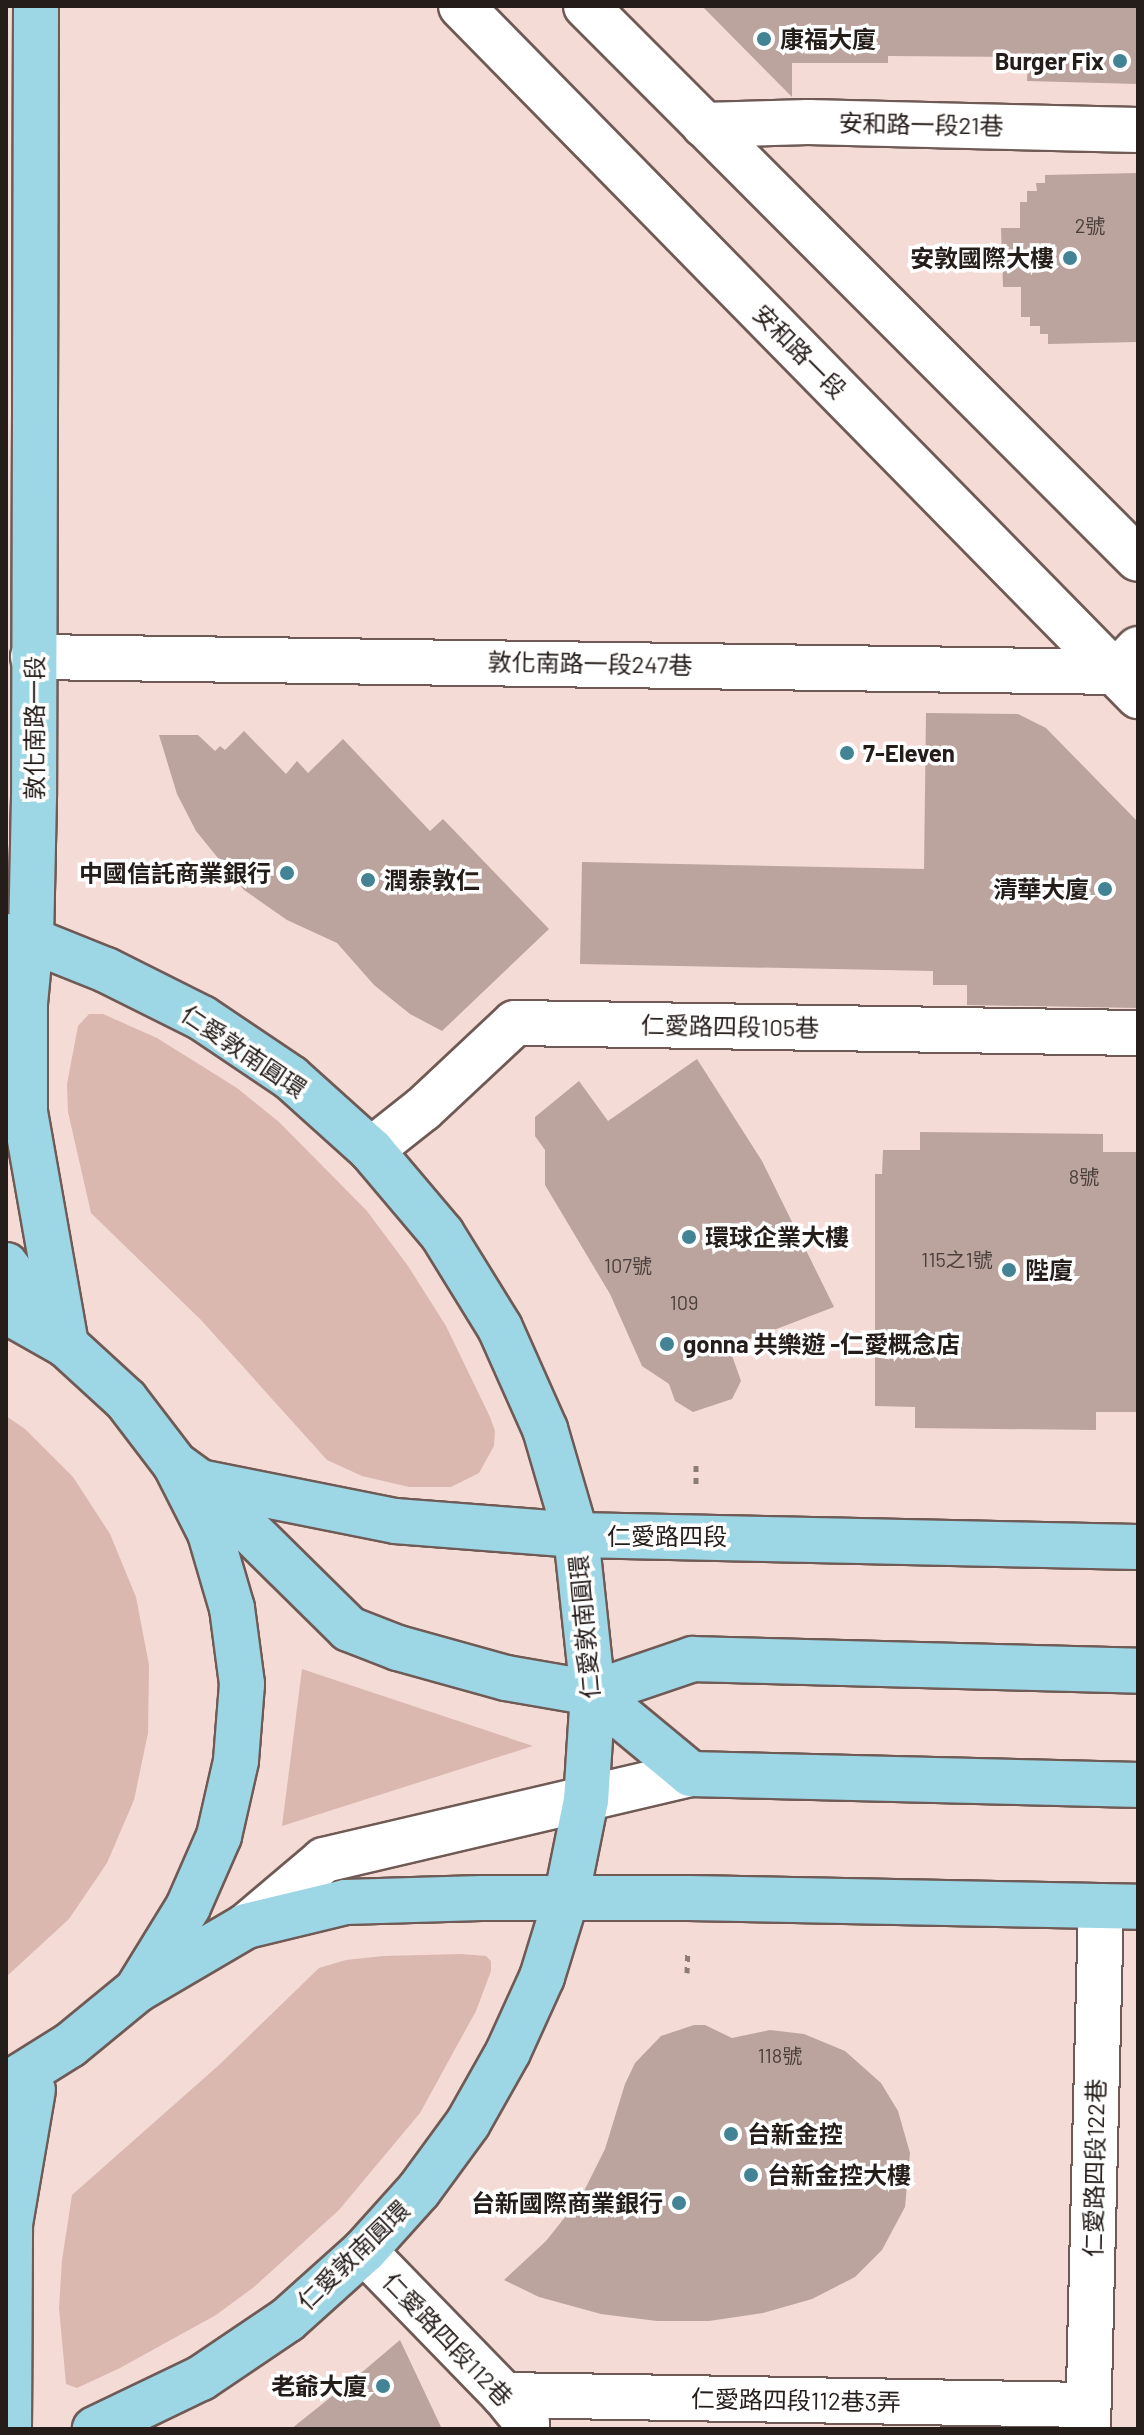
<!DOCTYPE html>
<meta charset="utf-8">
<style>
body{margin:0}
#map{position:relative;width:1144px;height:2435px;overflow:hidden;background:#f4dbd5;font-family:Barlow,"Noto Sans TC",sans-serif}
div>[style]{position:absolute}
.green>*{inset:0;background:#dab8b0}
.building>*{inset:0;background:#bba49e}
.path>*{height:5px;margin-top:-2.5px;transform-origin:0;background:repeating-linear-gradient(90deg,#8c7c77 0 6px,transparent 0 12px)}
.roads{filter:drop-shadow(2px 0 #6f5a55) drop-shadow(-2px 0 #6f5a55) drop-shadow(0 2px #6f5a55) drop-shadow(0 -2px #6f5a55)}
.minor>*{height:44px;margin:-22px;padding:0 22px;transform-origin:22px;border-radius:22px;background:#fff}
.major>*{height:44px;margin:-22px;padding:0 22px;transform-origin:22px;border-radius:22px;background:#9dd7e6}
.dots>*{width:22px;height:22px;translate:-50% -50%;box-sizing:border-box;border:4px solid #fff;border-radius:50%}
span{translate:-50% -50%;white-space:nowrap;text-align:center;line-height:1.15;-webkit-text-stroke:7px #fff;paint-order:stroke}
.number-label{font-size:20px;color:#4a3f3b}
.number-label span{-webkit-text-stroke-width:0}
.poi-label{font-size:24px;color:#251d1a;font-weight:700}
.left{translate:0 -50%;text-align:left}
.right{translate:-100% -50%;text-align:right}
.street-label{font-size:24px;color:#251d1a}
.frame{position:absolute;inset:0;border:8px solid #251d1a;pointer-events:none}
</style>
<div id="map">
<div class="green">
<i style="clip-path:polygon(89px 1014px,103px 1014px,157px 1038px,237px 1088px,279px 1122px,367px 1211px,408px 1266px,446px 1326px,490px 1417px,495px 1431px,494px 1446px,479px 1473px,451px 1487px,409px 1487px,362px 1476px,327px 1460px,201px 1320px,91px 1213px,68px 1112px,67px 1084px,78px 1026px)"></i>
<i style="clip-path:polygon(6px 1416px,25px 1429px,73px 1477px,110px 1534px,136px 1597px,149px 1665px,148px 1733px,134px 1800px,107px 1863px,69px 1919px,6px 1977px)"></i>
<i style="clip-path:polygon(302px 1669px,533px 1746px,282px 1826px)"></i>
<i style="clip-path:polygon(461px 1954px,486px 1956px,491px 1961px,491px 1971px,476px 2011px,420px 2113px,339px 2210px,254px 2287px,216px 2315px,120px 2368px,77px 2388px,66px 2384px,59px 2308px,62px 2260px,72px 2195px,219px 2065px,319px 1968px,346px 1960px,383px 1956px)"></i>
</div>
<div class="building">
<i style="clip-path:polygon(702px 6px,1138px 6px,1138px 84px,1027px 81px,1028px 57px,888px 56px,888px 63px,792px 63px,792px 97px)"></i>
<i style="clip-path:polygon(1138px 173px,1138px 342px,1048px 344px,1048px 334px,1040px 334px,1040px 326px,1030px 326px,1030px 317px,1021px 317px,1021px 287px,1003px 287px,1001px 228px,1020px 228px,1020px 202px,1027px 202px,1027px 191px,1037px 191px,1036px 183px,1045px 183px,1045px 175px)"></i>
<i style="clip-path:polygon(926px 713px,1018px 714px,1046px 728px,1138px 822px,1138px 1008px,967px 1005px,967px 985px,933px 985px,933px 971px,580px 964px,582px 862px,924px 869px)"></i>
<i style="clip-path:polygon(244px 731px,286px 774px,297px 761px,308px 773px,343px 739px,430px 831px,443px 819px,549px 929px,442px 1031px,410px 1014px,374px 985px,337px 943px,287px 920px,244px 890px,196px 831px,177px 794px,159px 735px,198px 735px,215px 751px,220px 746px,225px 750px)"></i>
<i style="clip-path:polygon(697px 1059px,762px 1161px,834px 1307px,729px 1347px,741px 1381px,732px 1399px,693px 1412px,675px 1401px,669px 1384px,642px 1366px,610px 1294px,545px 1185px,545px 1150px,535px 1136px,535px 1117px,579px 1081px,608px 1121px)"></i>
<i style="clip-path:polygon(920px 1132px,1103px 1134px,1103px 1152px,1138px 1152px,1138px 1412px,1096px 1412px,1096px 1430px,915px 1428px,915px 1407px,875px 1406px,875px 1174px,882px 1174px,883px 1150px,920px 1150px)"></i>
<i style="clip-path:polygon(694px 2025px,705px 2025px,732px 2038px,770px 2030px,804px 2034px,845px 2051px,881px 2083px,898px 2111px,910px 2153px,905px 2207px,882px 2250px,855px 2277px,812px 2299px,763px 2313px,709px 2321px,657px 2321px,601px 2314px,539px 2297px,504px 2280px,546px 2241px,581px 2197px,605px 2149px,625px 2084px,635px 2063px,661px 2036px)"></i>
<i style="clip-path:polygon(400px 2340px,442px 2429px,291px 2429px,361px 2373px)"></i>
</div>
<div class="path">
<i style="left:696px;top:1484px;width:19px;rotate:-90deg"></i>
<i style="left:687px;top:1973px;width:23px;rotate:-88deg"></i>
</div>
<div class="roads">
<div class="minor">
<i style="left:461px;top:6px;width:967px;rotate:45.54deg"></i>
<i style="left:586px;top:6px;width:781px;rotate:45.05deg"></i>
<i style="left:704px;top:125px;width:104px;rotate:-1.7deg"></i>
<i style="left:808px;top:122px;width:330px;rotate:1.4deg"></i>
<i style="left:33px;top:657px;width:1083px;rotate:0.79deg"></i>
<i style="left:1116px;top:672px;width:32px;rotate:-46deg"></i>
<i style="left:371px;top:1150px;width:66px;rotate:-38.3deg"></i>
<i style="left:423px;top:1109px;width:126px;rotate:-43.1deg"></i>
<i style="left:515px;top:1023px;width:623px;rotate:0.92deg"></i>
<i style="left:246px;top:1926px;width:102px;rotate:-40.2deg"></i>
<i style="left:324px;top:1860px;width:377px;rotate:-13.2deg"></i>
<i style="left:364px;top:2251px;width:201px;rotate:45.8deg"></i>
<i style="left:504px;top:2395px;width:36px;rotate:51deg"></i>
<i style="left:527px;top:2423px;width:6px;rotate:90deg"></i>
<i style="left:504px;top:2395px;width:584px;rotate:0.98deg"></i>
<i style="left:1088px;top:2429px;width:523px;rotate:-88.58deg"></i>
</div>
<div class="major">
<i style="left:36px;top:6px;width:791px;rotate:90.14deg"></i>
<i style="left:34px;top:797px;width:143px;rotate:91.2deg"></i>
<i style="left:31px;top:940px;width:63px;rotate:95.4deg"></i>
<i style="left:25px;top:1003px;width:109px;rotate:90deg"></i>
<i style="left:25px;top:1112px;width:237px;rotate:80deg"></i>
<i style="left:6px;top:936px;width:25px;rotate:9deg"></i>
<i style="left:31px;top:940px;width:81px;rotate:21.8deg"></i>
<i style="left:106px;top:970px;width:107px;rotate:26.6deg"></i>
<i style="left:202px;top:1018px;width:107px;rotate:34deg"></i>
<i style="left:291px;top:1078px;width:108px;rotate:42deg"></i>
<i style="left:371px;top:1150px;width:110px;rotate:49.8deg"></i>
<i style="left:442px;top:1234px;width:110px;rotate:58.3deg"></i>
<i style="left:500px;top:1328px;width:111px;rotate:66deg"></i>
<i style="left:545px;top:1429px;width:110px;rotate:73.7deg"></i>
<i style="left:576px;top:1535px;width:159px;rotate:83.9deg"></i>
<i style="left:593px;top:1693px;width:107px;rotate:93.7deg"></i>
<i style="left:586px;top:1800px;width:101px;rotate:101.4deg"></i>
<i style="left:566px;top:1899px;width:82px;rotate:107.1deg"></i>
<i style="left:542px;top:1977px;width:82px;rotate:114.4deg"></i>
<i style="left:508px;top:2052px;width:81px;rotate:119.4deg"></i>
<i style="left:468px;top:2123px;width:83px;rotate:126.2deg"></i>
<i style="left:419px;top:2190px;width:82px;rotate:132deg"></i>
<i style="left:364px;top:2251px;width:103px;rotate:138.1deg"></i>
<i style="left:287px;top:2320px;width:104px;rotate:146deg"></i>
<i style="left:201px;top:2378px;width:118px;rotate:154.3deg"></i>
<i style="left:6px;top:1265px;width:82px;rotate:53.4deg"></i>
<i style="left:6px;top:1311px;width:69px;rotate:29.5deg"></i>
<i style="left:66px;top:1345px;width:81px;rotate:42.5deg"></i>
<i style="left:126px;top:1400px;width:81px;rotate:52.6deg"></i>
<i style="left:175px;top:1464px;width:77px;rotate:63.1deg"></i>
<i style="left:210px;top:1533px;width:78px;rotate:73.7deg"></i>
<i style="left:232px;top:1608px;width:77px;rotate:82.5deg"></i>
<i style="left:242px;top:1684px;width:77px;rotate:94.5deg"></i>
<i style="left:236px;top:1761px;width:77px;rotate:102.8deg"></i>
<i style="left:219px;top:1836px;width:77px;rotate:113.6deg"></i>
<i style="left:188px;top:1907px;width:97px;rotate:121.6deg"></i>
<i style="left:137px;top:1990px;width:87px;rotate:140.6deg"></i>
<i style="left:70px;top:2045px;width:75px;rotate:148deg"></i>
<i style="left:175px;top:1464px;width:31px;rotate:36deg"></i>
<i style="left:200px;top:1482px;width:209px;rotate:44.6deg"></i>
<i style="left:349px;top:1629px;width:53px;rotate:21.2deg"></i>
<i style="left:398px;top:1648px;width:112px;rotate:15.5deg"></i>
<i style="left:506px;top:1678px;width:88px;rotate:9.8deg"></i>
<i style="left:593px;top:1693px;width:106px;rotate:-18.8deg"></i>
<i style="left:693px;top:1659px;width:445px;rotate:1.5deg"></i>
<i style="left:200px;top:1482px;width:199px;rotate:11.3deg"></i>
<i style="left:395px;top:1521px;width:182px;rotate:4.4deg"></i>
<i style="left:576px;top:1535px;width:562px;rotate:1.22deg"></i>
<i style="left:593px;top:1693px;width:127px;rotate:39.6deg"></i>
<i style="left:691px;top:1774px;width:447px;rotate:1.4deg"></i>
<i style="left:137px;top:1990px;width:126px;rotate:-30.4deg"></i>
<i style="left:246px;top:1926px;width:102px;rotate:-13.6deg"></i>
<i style="left:345px;top:1902px;width:136px;rotate:-1.7deg"></i>
<i style="left:481px;top:1898px;width:207px"></i>
<i style="left:688px;top:1898px;width:450px;rotate:1.1deg"></i>
<i style="left:9px;top:2429px;width:205px;rotate:-89.7deg"></i>
<i style="left:10px;top:2224px;width:136px;rotate:-80.3deg"></i>
</div>
</div>
<div class="dots">
<i style="left:764px;top:39px;background:#428395"></i>
<i style="left:1120px;top:61px;background:#428395"></i>
<i style="left:1070px;top:258px;background:#428395"></i>
<i style="left:847px;top:753px;background:#428395"></i>
<i style="left:287px;top:873px;background:#428395"></i>
<i style="left:368px;top:880px;background:#428395"></i>
<i style="left:1105px;top:889px;background:#428395"></i>
<i style="left:689px;top:1237px;background:#428395"></i>
<i style="left:1009px;top:1270px;background:#428395"></i>
<i style="left:667px;top:1344px;background:#428395"></i>
<i style="left:731px;top:2134px;background:#428395"></i>
<i style="left:751px;top:2175px;background:#428395"></i>
<i style="left:679px;top:2203px;background:#428395"></i>
<i style="left:383px;top:2386px;background:#428395"></i>
</div>
<div class="number-label">
<span style="left:1090px;top:225px">2號</span>
<span style="left:1084px;top:1176px">8號</span>
<span style="left:957px;top:1259px">115之1號</span>
<span style="left:628px;top:1265px">107號</span>
<span style="left:684px;top:1302px">109</span>
<span style="left:780px;top:2055px">118號</span>
</div>
<div class="poi-label">
<span class="left" style="left:780px;top:39px">康福大廈</span>
<span class="right" style="left:1104px;top:61px">Burger Fix</span>
<span class="right" style="left:1054px;top:258px">安敦國際大樓</span>
<span class="left" style="left:863px;top:753px">7-Eleven</span>
<span class="right" style="left:271px;top:873px">中國信託商業銀行</span>
<span class="left" style="left:384px;top:880px">潤泰敦仁</span>
<span class="right" style="left:1089px;top:889px">清華大廈</span>
<span class="left" style="left:705px;top:1237px">環球企業大樓</span>
<span class="left" style="left:1025px;top:1270px">陛廈</span>
<span class="left" style="left:683px;top:1344px">gonna 共樂遊 -仁愛概念店</span>
<span class="left" style="left:747px;top:2134px">台新金控</span>
<span class="left" style="left:767px;top:2175px">台新金控大樓</span>
<span class="right" style="left:663px;top:2203px">台新國際商業銀行</span>
<span class="right" style="left:367px;top:2386px">老爺大廈</span>
</div>
<div class="street-label">
<span style="left:921px;top:124px;rotate:1deg">安和路一段21巷</span>
<span style="left:800px;top:351px;rotate:45deg">安和路一段</span>
<span style="left:590px;top:663px;rotate:1deg">敦化南路一段247巷</span>
<span style="left:34px;top:728px;rotate:-90deg">敦化南路一段</span>
<span style="left:730px;top:1026px;rotate:1deg">仁愛路四段105巷</span>
<span style="left:244px;top:1051px;rotate:34deg">仁愛敦南圓環</span>
<span style="left:667px;top:1536px">仁愛路四段</span>
<span style="left:584px;top:1627px;rotate:-95deg">仁愛敦南圓環</span>
<span style="left:1094px;top:2168px;rotate:-89deg">仁愛路四段122巷</span>
<span style="left:353px;top:2255px;rotate:-44deg">仁愛敦南圓環</span>
<span style="left:448px;top:2339px;rotate:46deg">仁愛路四段112巷</span>
<span style="left:796px;top:2400px;rotate:1deg">仁愛路四段112巷3弄</span>
</div>
<div class="frame"></div>
</div>
